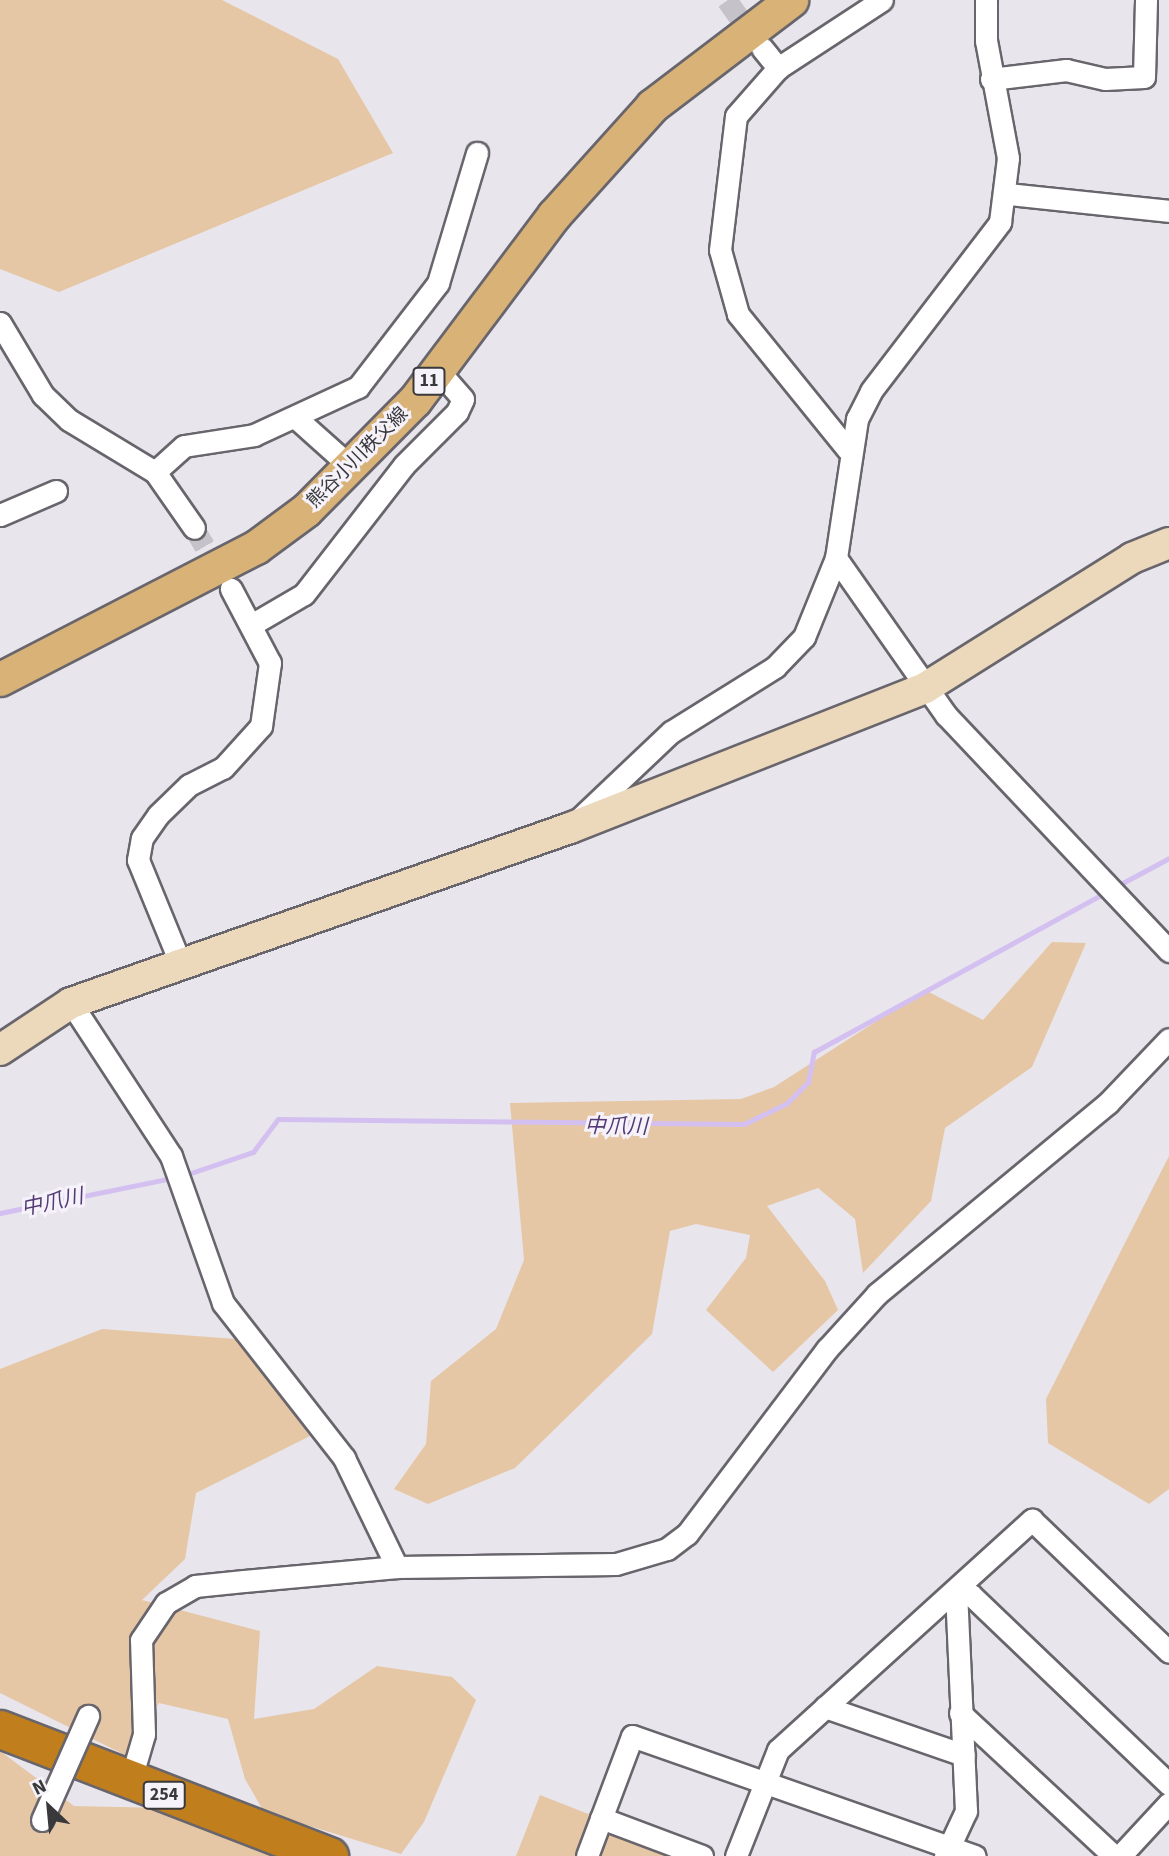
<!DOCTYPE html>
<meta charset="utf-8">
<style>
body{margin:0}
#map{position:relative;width:1169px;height:1856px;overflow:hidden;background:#e8e5ed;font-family:"Source Sans 3","Noto Sans JP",sans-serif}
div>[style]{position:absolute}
.green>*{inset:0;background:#e6c7a5}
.stream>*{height:5px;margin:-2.5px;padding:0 2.5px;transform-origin:2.5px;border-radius:2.5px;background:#d3c0f0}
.street-tunnel>*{height:21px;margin-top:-10.5px;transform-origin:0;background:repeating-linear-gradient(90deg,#c5c2c9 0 21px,transparent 0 31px)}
.roads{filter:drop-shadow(2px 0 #68656c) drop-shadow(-2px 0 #68656c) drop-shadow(0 2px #68656c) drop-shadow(0 -2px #68656c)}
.street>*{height:21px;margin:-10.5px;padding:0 10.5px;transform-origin:10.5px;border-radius:10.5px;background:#fff}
.secondary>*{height:30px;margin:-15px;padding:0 15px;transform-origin:15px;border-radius:15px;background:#ecd8bb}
.primary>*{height:33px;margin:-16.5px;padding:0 16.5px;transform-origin:16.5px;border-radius:16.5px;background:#d9b277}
.highway>*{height:37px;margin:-18.5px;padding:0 18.5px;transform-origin:18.5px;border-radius:18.5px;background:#c07e1c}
.bridges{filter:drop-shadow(2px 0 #68656c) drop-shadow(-2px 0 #68656c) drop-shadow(0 2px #68656c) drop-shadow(0 -2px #68656c)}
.street-bridge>*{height:21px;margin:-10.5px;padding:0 10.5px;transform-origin:10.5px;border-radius:10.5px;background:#fff}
span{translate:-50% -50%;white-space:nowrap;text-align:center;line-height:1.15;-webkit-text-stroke:6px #f5f2fa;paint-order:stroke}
.shield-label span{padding:2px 5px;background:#f5f2fa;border:2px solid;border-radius:5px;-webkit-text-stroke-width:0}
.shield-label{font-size:18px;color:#39383b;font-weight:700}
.street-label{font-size:19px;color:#39383b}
.water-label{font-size:21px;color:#553b76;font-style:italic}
.north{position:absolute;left:14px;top:1772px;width:70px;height:70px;-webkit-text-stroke:5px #f5f2fa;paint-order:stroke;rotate:334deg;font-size:19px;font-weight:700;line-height:28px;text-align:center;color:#39383b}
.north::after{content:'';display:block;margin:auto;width:24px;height:32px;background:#39383b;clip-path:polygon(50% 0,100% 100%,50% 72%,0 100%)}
</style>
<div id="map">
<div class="green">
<i style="clip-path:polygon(0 0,222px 0,338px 59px,393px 153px,59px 292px,0 269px)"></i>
<i style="clip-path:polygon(1052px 942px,1086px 943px,1032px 1067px,945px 1128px,931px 1201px,863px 1273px,855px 1219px,818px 1188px,767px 1206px,825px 1281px,838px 1310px,773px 1372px,706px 1310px,746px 1258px,750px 1235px,696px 1224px,670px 1231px,652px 1334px,515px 1468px,428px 1504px,394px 1489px,426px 1444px,431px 1381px,496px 1329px,524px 1260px,510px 1103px,741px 1099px,774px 1087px,925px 990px,983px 1020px)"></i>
<i style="clip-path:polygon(1169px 1156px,1169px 1489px,1149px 1504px,1048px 1443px,1046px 1399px)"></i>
<i style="clip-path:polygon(102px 1329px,236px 1339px,310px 1436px,196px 1493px,185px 1559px,142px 1600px,260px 1631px,254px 1719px,314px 1709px,377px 1666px,452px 1677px,476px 1700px,424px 1822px,401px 1854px,264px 1812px,245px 1779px,228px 1719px,159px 1703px,125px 1755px,0 1693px,0 1369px)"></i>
<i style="clip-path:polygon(0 1751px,74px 1806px,165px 1808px,297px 1856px,0 1856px)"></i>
<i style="clip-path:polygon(540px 1795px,596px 1817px,581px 1856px,516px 1856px)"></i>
<i style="clip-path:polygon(612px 1831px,681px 1856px,593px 1856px,600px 1837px)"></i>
</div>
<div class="stream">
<i style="left:1115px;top:887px;width:61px;rotate:-28.2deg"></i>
<i style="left:185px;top:1175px;width:72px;rotate:-18.7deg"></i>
<i style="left:253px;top:1152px;width:41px;rotate:-52.9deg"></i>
<i style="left:278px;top:1119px;width:466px;rotate:0.6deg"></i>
<i style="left:744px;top:1124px;width:48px;rotate:-26deg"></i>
<i style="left:787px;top:1103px;width:30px;rotate:-45deg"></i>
<i style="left:808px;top:1082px;width:31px;rotate:-79deg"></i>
<i style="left:814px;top:1052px;width:333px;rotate:-28.7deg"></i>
<i style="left:0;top:1213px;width:176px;rotate:-11.5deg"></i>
</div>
<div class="street-tunnel">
<i style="left:727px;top:0;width:50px;rotate:54.7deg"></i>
<i style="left:194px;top:528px;width:55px;rotate:59.2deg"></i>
</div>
<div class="roads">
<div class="street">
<i style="left:762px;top:48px;width:26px;rotate:51deg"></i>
<i style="left:991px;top:79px;width:76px;rotate:-6.8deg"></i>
<i style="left:1066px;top:70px;width:40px;rotate:13deg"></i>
<i style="left:1105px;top:79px;width:39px;rotate:-3deg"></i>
<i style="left:1144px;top:77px;width:77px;rotate:-88.5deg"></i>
<i style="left:1008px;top:194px;width:162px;rotate:6deg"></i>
<i style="left:0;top:323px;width:84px;rotate:59.2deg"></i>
<i style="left:43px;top:395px;width:36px;rotate:44deg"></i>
<i style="left:69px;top:420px;width:100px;rotate:31.2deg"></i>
<i style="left:155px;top:472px;width:68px;rotate:55.1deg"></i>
<i style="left:296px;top:418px;width:76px;rotate:41.8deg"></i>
<i style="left:848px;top:450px;width:175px;rotate:-129deg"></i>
<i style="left:738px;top:314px;width:66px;rotate:-105.7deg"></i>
<i style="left:720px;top:250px;width:135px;rotate:-83.2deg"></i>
<i style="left:736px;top:116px;width:64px;rotate:-48.8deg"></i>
<i style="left:778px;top:68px;width:124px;rotate:-33.2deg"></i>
<i style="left:155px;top:472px;width:39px;rotate:-42deg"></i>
<i style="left:184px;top:446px;width:71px;rotate:-8.9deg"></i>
<i style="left:254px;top:435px;width:115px;rotate:-24.8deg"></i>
<i style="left:358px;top:387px;width:131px;rotate:-52.4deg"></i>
<i style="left:438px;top:283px;width:136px;rotate:-73.3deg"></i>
<i style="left:0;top:515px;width:61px;rotate:-23.2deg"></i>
<i style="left:836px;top:558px;width:192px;rotate:55deg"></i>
<i style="left:946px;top:715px;width:325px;rotate:46.6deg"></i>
<i style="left:251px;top:625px;width:61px;rotate:-30.3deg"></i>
<i style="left:304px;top:594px;width:163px;rotate:-52.2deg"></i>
<i style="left:404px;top:465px;width:75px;rotate:-45deg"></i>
<i style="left:457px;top:412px;width:14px;rotate:-65deg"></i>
<i style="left:463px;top:399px;width:38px;rotate:-131deg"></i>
<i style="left:576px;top:822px;width:131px;rotate:-43.5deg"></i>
<i style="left:671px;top:732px;width:123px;rotate:-32deg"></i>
<i style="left:775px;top:667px;width:42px;rotate:-46deg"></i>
<i style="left:804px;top:637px;width:85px;rotate:-67.9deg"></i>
<i style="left:836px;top:558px;width:141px;rotate:-81.4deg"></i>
<i style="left:857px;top:419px;width:31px;rotate:-63deg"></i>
<i style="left:871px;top:391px;width:213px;rotate:-52.6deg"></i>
<i style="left:1000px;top:222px;width:64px;rotate:-82.9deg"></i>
<i style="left:1008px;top:158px;width:119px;rotate:-100.6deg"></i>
<i style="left:986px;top:41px;width:41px;rotate:-90deg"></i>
<i style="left:179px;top:960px;width:108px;rotate:-112.3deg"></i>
<i style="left:138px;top:860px;width:22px;rotate:-80deg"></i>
<i style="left:142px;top:838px;width:28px;rotate:-55deg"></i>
<i style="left:158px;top:815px;width:43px;rotate:-44.1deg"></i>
<i style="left:189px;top:785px;width:38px;rotate:-27deg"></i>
<i style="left:223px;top:768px;width:57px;rotate:-47.9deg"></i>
<i style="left:261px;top:726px;width:64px;rotate:-81.9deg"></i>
<i style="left:270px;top:663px;width:84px;rotate:-117.8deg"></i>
<i style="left:71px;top:1003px;width:183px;rotate:56.8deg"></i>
<i style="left:171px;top:1156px;width:156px;rotate:70.5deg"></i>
<i style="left:223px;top:1303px;width:197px;rotate:52deg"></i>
<i style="left:344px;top:1458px;width:121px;rotate:64.1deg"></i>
<i style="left:956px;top:1590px;width:16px;rotate:18deg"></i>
<i style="left:971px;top:1595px;width:274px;rotate:43.7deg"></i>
<i style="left:825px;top:1707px;width:147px;rotate:19.1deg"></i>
<i style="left:960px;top:1713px;width:210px;rotate:42.9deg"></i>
<i style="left:130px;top:1782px;width:50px;rotate:-73.7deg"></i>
<i style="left:144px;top:1734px;width:94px;rotate:-91.8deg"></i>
<i style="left:141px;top:1640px;width:45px;rotate:-56deg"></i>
<i style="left:166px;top:1603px;width:34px;rotate:-30deg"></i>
<i style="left:195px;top:1586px;width:49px;rotate:-5.8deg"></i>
<i style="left:244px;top:1581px;width:154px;rotate:-5.2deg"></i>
<i style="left:397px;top:1567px;width:219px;rotate:-0.8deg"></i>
<i style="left:616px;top:1564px;width:53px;rotate:-16.4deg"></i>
<i style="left:667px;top:1549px;width:25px;rotate:-37deg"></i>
<i style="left:687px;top:1534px;width:232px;rotate:-52.9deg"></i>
<i style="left:827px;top:1349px;width:74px;rotate:-47.7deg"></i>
<i style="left:877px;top:1294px;width:300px;rotate:-39.6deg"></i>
<i style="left:1108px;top:1103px;width:88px;rotate:-46.4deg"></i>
<i style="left:601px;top:1818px;width:108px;rotate:20.6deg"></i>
<i style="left:587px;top:1856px;width:128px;rotate:-69.4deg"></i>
<i style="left:632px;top:1736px;width:363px;rotate:19.3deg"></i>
<i style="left:736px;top:1856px;width:114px;rotate:-68.4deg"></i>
<i style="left:778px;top:1750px;width:343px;rotate:-42.2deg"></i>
<i style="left:1032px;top:1520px;width:190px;rotate:43.9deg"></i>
<i style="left:945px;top:1856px;width:50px;rotate:-65deg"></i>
<i style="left:966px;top:1811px;width:221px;rotate:-92.6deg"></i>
<i style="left:1120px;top:1856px;width:72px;rotate:-47.2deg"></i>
</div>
<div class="secondary">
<i style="left:0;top:1050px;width:85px;rotate:-33.5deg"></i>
<i style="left:71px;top:1003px;width:529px;rotate:-19.33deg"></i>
<i style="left:570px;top:828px;width:382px;rotate:-21.5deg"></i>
<i style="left:925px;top:688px;width:244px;rotate:-32.1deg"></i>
<i style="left:1132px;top:558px;width:40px;rotate:-22deg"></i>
</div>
<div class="primary">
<i style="left:0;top:679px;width:288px;rotate:-27.3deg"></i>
<i style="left:256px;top:547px;width:62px;rotate:-36.5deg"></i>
<i style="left:306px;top:510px;width:155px;rotate:-45.3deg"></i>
<i style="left:415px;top:400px;width:231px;rotate:-53.1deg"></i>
<i style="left:554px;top:215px;width:147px;rotate:-48deg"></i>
<i style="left:652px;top:106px;width:175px;rotate:-37.3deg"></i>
</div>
<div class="highway">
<i style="left:0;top:1729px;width:353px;rotate:21.1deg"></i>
</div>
</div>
<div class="bridges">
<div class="street-bridge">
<i style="left:42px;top:1820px;width:114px;rotate:-66.1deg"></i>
</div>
</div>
<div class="shield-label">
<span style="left:429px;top:381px">11</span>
<span style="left:164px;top:1795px">254</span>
</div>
<div class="street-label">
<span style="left:358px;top:458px;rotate:-45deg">熊谷小川秩父線</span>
</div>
<div class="water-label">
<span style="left:616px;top:1126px;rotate:1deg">中爪川</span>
<span style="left:52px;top:1202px;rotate:-12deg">中爪川</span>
</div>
<div class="north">N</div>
</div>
